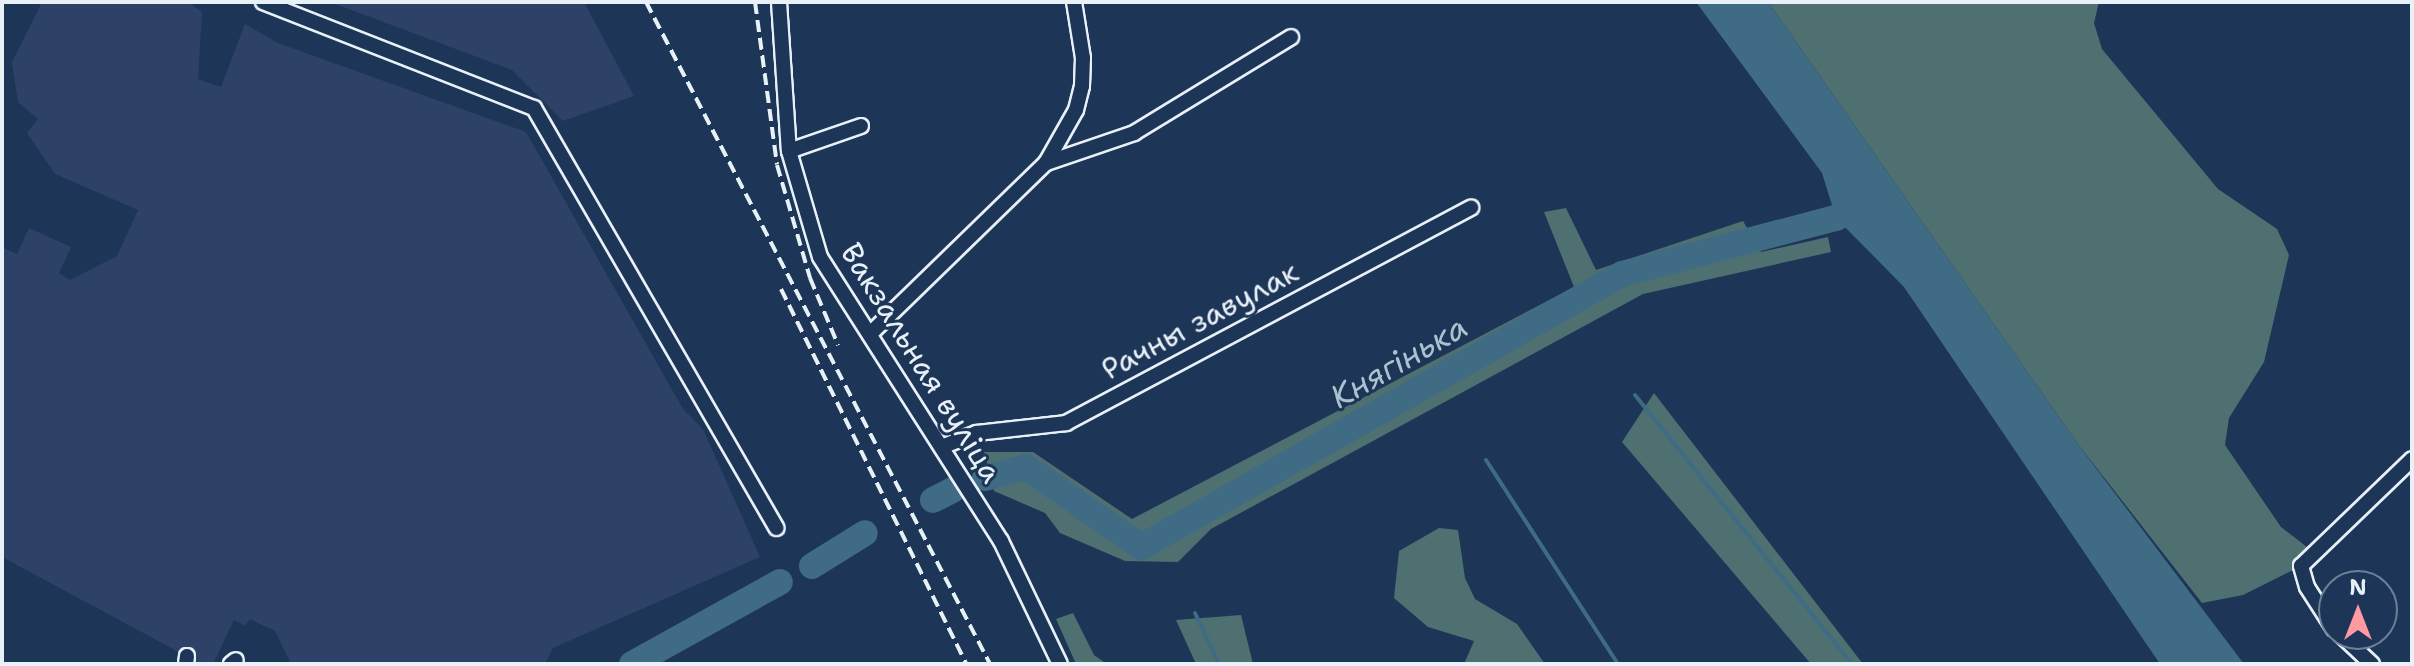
<!DOCTYPE html>
<meta charset="utf-8">
<style>
body{margin:0}
#map{position:relative;width:2414px;height:666px;overflow:hidden;background:#1d3557;font-family:"Shantell Sans",sans-serif}
div>[style]{position:absolute}
.built>*{inset:0;background:#2d4266}
.green>*{inset:0;background:#4e7071}
.water>*{inset:0;background:#3f6b84}
.stream>*{height:4px;margin:-2px;padding:0 2px;transform-origin:2px;border-radius:2px;background:#3f6b84}
.river>*{height:26px;margin:-13px;padding:0 13px;transform-origin:13px;border-radius:13px;background:#3f6b84}
.roads{filter:drop-shadow(2px 0 #e8f1f8) drop-shadow(-2px 0 #e8f1f8) drop-shadow(0 2px #e8f1f8) drop-shadow(0 -2px #e8f1f8)}
.minor>*{height:14px;margin:-7px;padding:0 7px;transform-origin:7px;border-radius:7px;background:#1d3557}
.rail>*{height:4px;margin-top:-2px;transform-origin:0;background:repeating-linear-gradient(90deg,#e8f1f8 0 12px,transparent 0 18px)}
span{translate:-50% -50%;white-space:nowrap;text-align:center;line-height:1.15;-webkit-text-stroke:6px #1d3557;paint-order:stroke}
.street-label{font-size:30px;color:#e8f1f8}
.water-label{font-size:32px;color:#adc2cf;font-style:italic}
.frame{position:absolute;inset:0;border:4px solid #e8f1f8;pointer-events:none}
.north{position:absolute;left:2318px;top:570px;width:80px;height:80px;box-sizing:border-box;background:#1d3557;border:2px solid #6e8097;border-radius:50%;rotate:0deg;font-size:22px;font-weight:700;line-height:32px;text-align:center;color:#e8f1f8}
.north::after{content:'';display:block;margin:auto;width:28px;height:36px;background:#ff9aa2;clip-path:polygon(50% 0,100% 100%,50% 72%,0 100%)}
</style>
<div id="map">
<div class="built">
<i style="clip-path:polygon(42px 2px,188px 2px,202px 12px,198px 79px,221px 87px,245px 24px,278px 43px,526px 132px,683px 409px,703px 429px,760px 557px,553px 648px,545px 664px,291px 664px,275px 631px,250px 619px,245px 626px,234px 620px,213px 664px,201px 664px,2px 557px,2px 247px,17px 254px,29px 228px,71px 247px,59px 273px,70px 280px,117px 256px,138px 210px,55px 174px,27px 133px,38px 119px,18px 102px,12px 62px)"></i>
<i style="clip-path:polygon(330px 2px,584px 2px,634px 96px,563px 121px,512px 70px)"></i>
</div>
<div class="green">
<i style="clip-path:polygon(1768px 2px,2099px 2px,2094px 23px,2102px 49px,2218px 189px,2277px 229px,2289px 255px,2264px 362px,2229px 418px,2225px 445px,2281px 527px,2312px 551px,2301px 566px,2243px 595px,2202px 603px,2077px 443px)"></i>
<i style="clip-path:polygon(1566px 208px,1596px 270px,1743px 221px,1761px 252px,1828px 237px,1831px 252px,1643px 294px,1211px 529px,1178px 562px,1125px 561px,1060px 533px,1045px 513px,994px 491px,984px 452px,1033px 452px,1132px 519px,1574px 287px,1544px 212px)"></i>
<i style="clip-path:polygon(1654px 393px,1863px 664px,1811px 664px,1622px 442px)"></i>
<i style="clip-path:polygon(1439px 528px,1458px 530px,1465px 578px,1475px 599px,1517px 624px,1545px 664px,1464px 664px,1474px 641px,1428px 627px,1394px 598px,1399px 551px)"></i>
<i style="clip-path:polygon(1073px 613px,1094px 655px,1107px 664px,1076px 664px,1056px 619px)"></i>
<i style="clip-path:polygon(1241px 615px,1253px 664px,1196px 664px,1176px 620px)"></i>
</div>
<div class="water">
<i style="clip-path:polygon(1696px 2px,1768px 2px,2077px 443px,2244px 664px,2160px 664px,1904px 287px,1836px 218px,1822px 173px)"></i>
</div>
<div class="stream">
<i style="left:1635px;top:395px;width:346px;rotate:51.1deg"></i>
<i style="left:1486px;top:460px;width:243px;rotate:57.1deg"></i>
<i style="left:1195px;top:613px;width:56px;rotate:64.8deg"></i>
</div>
<div class="river">
<i style="left:985px;top:478px;width:42px;rotate:-15deg"></i>
<i style="left:1026px;top:467px;width:140px;rotate:34.8deg"></i>
<i style="left:1141px;top:547px;width:553px;rotate:-29.58deg"></i>
<i style="left:1622px;top:274px;width:221px;rotate:-14.7deg"></i>
<i style="left:1836px;top:218px;width:36px;rotate:-27deg"></i>
<i style="left:933px;top:500px;width:22px;rotate:-27deg"></i>
<i style="left:812px;top:566px;width:62px;rotate:-31.9deg"></i>
<i style="left:632px;top:664px;width:169px;rotate:-29deg"></i>
</div>
<div class="roads">
<div class="minor">
<i style="left:263px;top:2px;width:291px;rotate:21.4deg"></i>
<i style="left:534px;top:108px;width:485px;rotate:60deg"></i>
<i style="left:779px;top:2px;width:149px;rotate:86.2deg"></i>
<i style="left:861px;top:126px;width:76px;rotate:160.9deg"></i>
<i style="left:789px;top:151px;width:110px;rotate:73.7deg"></i>
<i style="left:820px;top:257px;width:337px;rotate:57.5deg"></i>
<i style="left:1001px;top:541px;width:136px;rotate:64.4deg"></i>
<i style="left:1046px;top:163px;width:61px;rotate:-60.5deg"></i>
<i style="left:1076px;top:110px;width:25px;rotate:-76deg"></i>
<i style="left:1082px;top:86px;width:28px;rotate:-88deg"></i>
<i style="left:1083px;top:58px;width:57px;rotate:-99.1deg"></i>
<i style="left:872px;top:332px;width:243px;rotate:-44.2deg"></i>
<i style="left:1046px;top:163px;width:93px;rotate:-18.8deg"></i>
<i style="left:1134px;top:133px;width:184px;rotate:-31.4deg"></i>
<i style="left:944px;top:446px;width:35px;rotate:-22deg"></i>
<i style="left:977px;top:433px;width:90px;rotate:-6.4deg"></i>
<i style="left:1066px;top:423px;width:459px;rotate:-28deg"></i>
<i style="left:2334px;top:629px;width:50px;rotate:-122.7deg"></i>
<i style="left:2307px;top:587px;width:22px;rotate:-106deg"></i>
<i style="left:2301px;top:566px;width:154px;rotate:-43.9deg"></i>
<i style="left:2340px;top:634px;width:44px;rotate:43.2deg"></i>
<i style="left:186px;top:664px;width:8px;rotate:-83deg"></i>
<i style="left:231px;top:664px;width:6px;rotate:-39deg"></i>
</div>
</div>
<div class="rail">
<i style="left:646px;top:2px;width:746px;rotate:62.54deg"></i>
<i style="left:755px;top:2px;width:164px;rotate:82.3deg"></i>
<i style="left:777px;top:165px;width:118px;rotate:73.7deg"></i>
<i style="left:810px;top:278px;width:73px;rotate:67.3deg"></i>
<i style="left:781px;top:289px;width:418px;rotate:63.7deg"></i>
</div>
<div class="street-label">
<span style="left:1200px;top:321px;rotate:-28deg">Рачны завулак</span>
<span style="left:921px;top:363px;rotate:58deg">Вакзальная вуліца</span>
</div>
<div class="water-label">
<span style="left:1399px;top:362px;rotate:-30deg">Княгінька</span>
</div>
<div class="frame"></div>
<div class="north">N</div>
</div>
